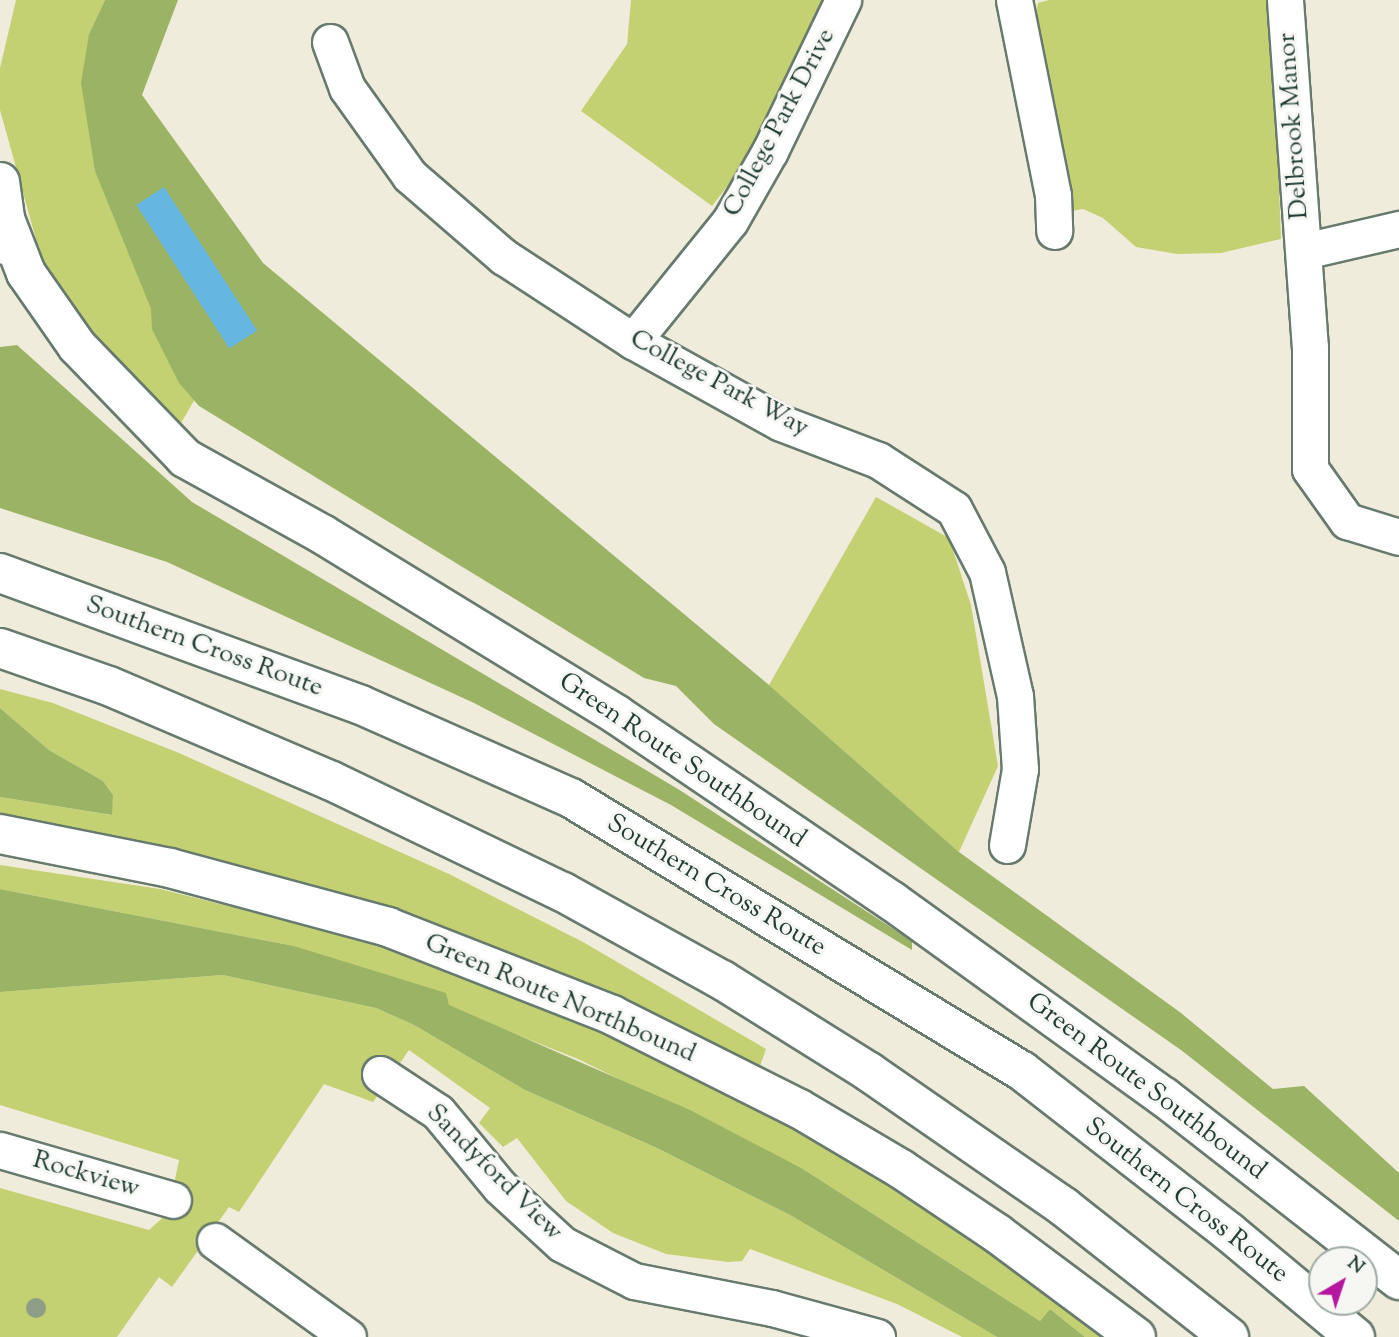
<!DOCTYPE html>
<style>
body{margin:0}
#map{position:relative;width:1399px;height:1337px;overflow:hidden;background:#f0ecdb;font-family:"Sorts Mill Goudy",serif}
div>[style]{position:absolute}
.green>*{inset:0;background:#c4d172}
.forest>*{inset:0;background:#9bb364}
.water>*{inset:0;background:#65b6e0;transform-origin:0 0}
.roads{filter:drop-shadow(2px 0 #687a6e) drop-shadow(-2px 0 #687a6e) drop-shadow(0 2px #687a6e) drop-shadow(0 -2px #687a6e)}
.minor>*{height:35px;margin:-17.5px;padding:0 17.5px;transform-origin:17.5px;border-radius:17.5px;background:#fff}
.major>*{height:38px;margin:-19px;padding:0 19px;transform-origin:19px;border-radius:19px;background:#fff}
.highway>*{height:38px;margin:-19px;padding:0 19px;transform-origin:19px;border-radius:19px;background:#fff}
.trees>*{width:20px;height:20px;margin:-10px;border-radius:50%;background:#8f9c86}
span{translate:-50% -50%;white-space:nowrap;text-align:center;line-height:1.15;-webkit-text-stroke:6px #f6f6f2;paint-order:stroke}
.street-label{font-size:26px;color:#1f3d34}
.north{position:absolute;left:1308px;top:1246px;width:70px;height:70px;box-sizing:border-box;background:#f6f6f2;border:2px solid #a0aca6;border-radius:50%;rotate:39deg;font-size:19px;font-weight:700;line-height:28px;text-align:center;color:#1f3d34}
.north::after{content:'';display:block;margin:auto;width:24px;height:32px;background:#b5179e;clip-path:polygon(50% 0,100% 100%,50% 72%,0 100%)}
</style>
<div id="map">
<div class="green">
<i style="clip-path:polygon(16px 0,105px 0,89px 34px,198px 394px,181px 423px,85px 334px,44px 268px,0 110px,0 68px)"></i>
<i style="clip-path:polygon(631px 0,829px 0,742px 167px,712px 206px,581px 111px,627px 44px)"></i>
<i style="clip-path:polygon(1049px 0,1272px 0,1281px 239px,1221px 253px,1177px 254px,1136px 247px,1103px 218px,1083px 209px,1072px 211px,1031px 43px,1038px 3px)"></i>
<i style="clip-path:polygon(876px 497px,949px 538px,971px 605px,998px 766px,959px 852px,769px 685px)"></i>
<i style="clip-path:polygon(0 689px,53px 703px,179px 753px,449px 874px,583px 942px,766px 1049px,759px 1069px,273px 878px,134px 840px,0 814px,0 797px,111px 815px,113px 795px,103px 781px,49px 750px,0 708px)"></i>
<i style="clip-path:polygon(0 865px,160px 889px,388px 946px,550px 1007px,736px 1094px,947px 1217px,1110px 1337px,1085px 1337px,1050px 1309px,1040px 1321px,803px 1169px,578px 1059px,294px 946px,0 889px)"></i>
<i style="clip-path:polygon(223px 975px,376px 1008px,414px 1025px,525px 1090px,657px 1148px,790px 1215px,997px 1337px,962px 1337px,897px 1304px,750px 1249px,742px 1261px,728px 1262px,666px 1254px,613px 1233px,566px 1201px,517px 1138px,503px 1147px,479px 1123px,490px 1108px,409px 1050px,373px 1102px,324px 1084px,239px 1212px,229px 1207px,172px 1287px,159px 1277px,117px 1337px,0 1337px,0 1188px,149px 1230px,168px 1213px,179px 1160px,0 1105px,0 992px)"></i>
</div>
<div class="forest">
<i style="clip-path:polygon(105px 0,178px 0,142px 95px,263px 263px,769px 685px,959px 852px,1181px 1013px,1273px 1089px,1304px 1086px,1399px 1173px,1399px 1221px,1181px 1050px,714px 724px,676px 686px,644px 678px,199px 406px,179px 383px,152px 329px,151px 309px,95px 171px,81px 83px,89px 34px)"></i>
<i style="clip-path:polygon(17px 345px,192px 502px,678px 789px,912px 941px,912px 950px,671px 805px,474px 703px,167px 562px,0 508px,0 347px)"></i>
<i style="clip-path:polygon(0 708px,49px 750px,103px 781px,113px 795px,112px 815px,0 797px)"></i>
<i style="clip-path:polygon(0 889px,294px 946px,446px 993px,449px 1005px,690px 1110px,803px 1169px,1040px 1321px,1050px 1309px,1085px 1337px,997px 1337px,790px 1215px,657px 1148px,525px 1090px,414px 1025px,376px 1008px,223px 975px,0 992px)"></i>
</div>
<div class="water">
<i style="left:164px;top:187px;width:171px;height:33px;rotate:57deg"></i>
</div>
<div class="roads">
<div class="minor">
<i style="left:1014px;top:0;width:199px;rotate:78.7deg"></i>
<i style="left:1053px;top:195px;width:36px;rotate:88deg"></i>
<i style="left:1285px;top:0;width:348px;rotate:85.9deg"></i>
<i style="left:1310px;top:347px;width:122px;rotate:90deg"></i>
<i style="left:1310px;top:469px;width:64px;rotate:54.6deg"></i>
<i style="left:1347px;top:521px;width:54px;rotate:17.1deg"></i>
<i style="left:330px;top:42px;width:49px;rotate:69.7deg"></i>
<i style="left:347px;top:88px;width:108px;rotate:54.4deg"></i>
<i style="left:410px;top:176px;width:124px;rotate:40.8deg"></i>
<i style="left:504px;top:257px;width:154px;rotate:33.1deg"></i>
<i style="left:633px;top:341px;width:169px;rotate:29deg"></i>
<i style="left:781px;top:423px;width:104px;rotate:20.9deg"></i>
<i style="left:878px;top:460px;width:90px;rotate:32.8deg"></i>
<i style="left:954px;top:509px;width:71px;rotate:62.4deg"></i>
<i style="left:987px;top:572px;width:127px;rotate:77.3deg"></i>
<i style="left:1015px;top:696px;width:73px;rotate:86.1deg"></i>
<i style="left:1020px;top:769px;width:77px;rotate:99.7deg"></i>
<i style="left:1304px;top:251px;width:98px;rotate:-13deg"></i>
<i style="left:633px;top:341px;width:154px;rotate:-51.1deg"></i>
<i style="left:730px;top:221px;width:81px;rotate:-60.3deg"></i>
<i style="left:770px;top:151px;width:168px;rotate:-64.2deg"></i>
<i style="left:380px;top:1074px;width:69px;rotate:33.2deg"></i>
<i style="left:438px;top:1112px;width:97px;rotate:50.4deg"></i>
<i style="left:500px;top:1187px;width:84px;rotate:42.6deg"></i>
<i style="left:562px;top:1244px;width:81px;rotate:27.2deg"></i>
<i style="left:634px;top:1281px;width:141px;rotate:11.1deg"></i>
<i style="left:772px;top:1308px;width:109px;rotate:15.4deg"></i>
<i style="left:0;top:1150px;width:180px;rotate:16.1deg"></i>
<i style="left:215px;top:1241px;width:164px;rotate:35.8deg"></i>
</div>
<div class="major">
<i style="left:0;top:182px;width:37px;rotate:82deg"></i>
<i style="left:5px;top:219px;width:26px;rotate:101deg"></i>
<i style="left:5px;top:219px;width:58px;rotate:68.7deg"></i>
<i style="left:26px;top:273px;width:89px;rotate:55.1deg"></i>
<i style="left:77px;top:346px;width:156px;rotate:46deg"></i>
<i style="left:185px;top:458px;width:157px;rotate:29deg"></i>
<i style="left:322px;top:534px;width:346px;rotate:31.5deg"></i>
<i style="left:617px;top:715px;width:332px;rotate:34.1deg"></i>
<i style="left:892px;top:901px;width:335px;rotate:35.8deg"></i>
<i style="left:1164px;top:1097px;width:298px;rotate:37.9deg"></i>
<i style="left:0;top:834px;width:173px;rotate:11.3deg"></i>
<i style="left:170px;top:868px;width:226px;rotate:15.1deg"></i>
<i style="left:388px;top:927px;width:241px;rotate:21.4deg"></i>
<i style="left:612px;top:1015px;width:208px;rotate:26.6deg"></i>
<i style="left:798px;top:1108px;width:120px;rotate:30.6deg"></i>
<i style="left:901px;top:1169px;width:117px;rotate:33.8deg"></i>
<i style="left:998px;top:1234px;width:172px;rotate:36.7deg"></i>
</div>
<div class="highway">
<i style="left:0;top:573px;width:384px;rotate:20.1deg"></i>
<i style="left:361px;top:705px;width:230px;rotate:23.9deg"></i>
<i style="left:571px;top:798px;width:527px;rotate:31.19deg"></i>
<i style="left:1022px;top:1071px;width:262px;rotate:37.9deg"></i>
<i style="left:1229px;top:1232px;width:164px;rotate:39.8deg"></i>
<i style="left:0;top:648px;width:115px;rotate:19.2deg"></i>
<i style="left:109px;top:686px;width:242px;rotate:23.1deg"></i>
<i style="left:332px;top:781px;width:256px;rotate:25.7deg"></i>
<i style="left:563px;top:892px;width:182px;rotate:29deg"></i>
<i style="left:722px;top:980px;width:173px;rotate:32deg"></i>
<i style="left:869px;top:1072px;width:237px;rotate:34.7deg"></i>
<i style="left:1064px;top:1207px;width:210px;rotate:38.2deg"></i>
</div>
</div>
<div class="trees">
<i style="left:36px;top:1308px"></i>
</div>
<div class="street-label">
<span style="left:780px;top:123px;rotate:-62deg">College Park Drive</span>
<span style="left:1294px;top:126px;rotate:-94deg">Delbrook Manor</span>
<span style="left:719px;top:384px;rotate:28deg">College Park Way</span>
<span style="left:204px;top:647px;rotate:20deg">Southern Cross Route</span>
<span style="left:682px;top:761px;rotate:34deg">Green Route Southbound</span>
<span style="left:716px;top:886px;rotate:31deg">Southern Cross Route</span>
<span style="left:560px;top:999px;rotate:23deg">Green Route Northbound</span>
<span style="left:1146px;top:1087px;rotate:37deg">Green Route Southbound</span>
<span style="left:494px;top:1173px;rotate:45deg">Sandyford View</span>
<span style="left:86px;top:1175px;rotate:16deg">Rockview</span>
<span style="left:1186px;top:1201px;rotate:38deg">Southern Cross Route</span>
</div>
<div class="north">N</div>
</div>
